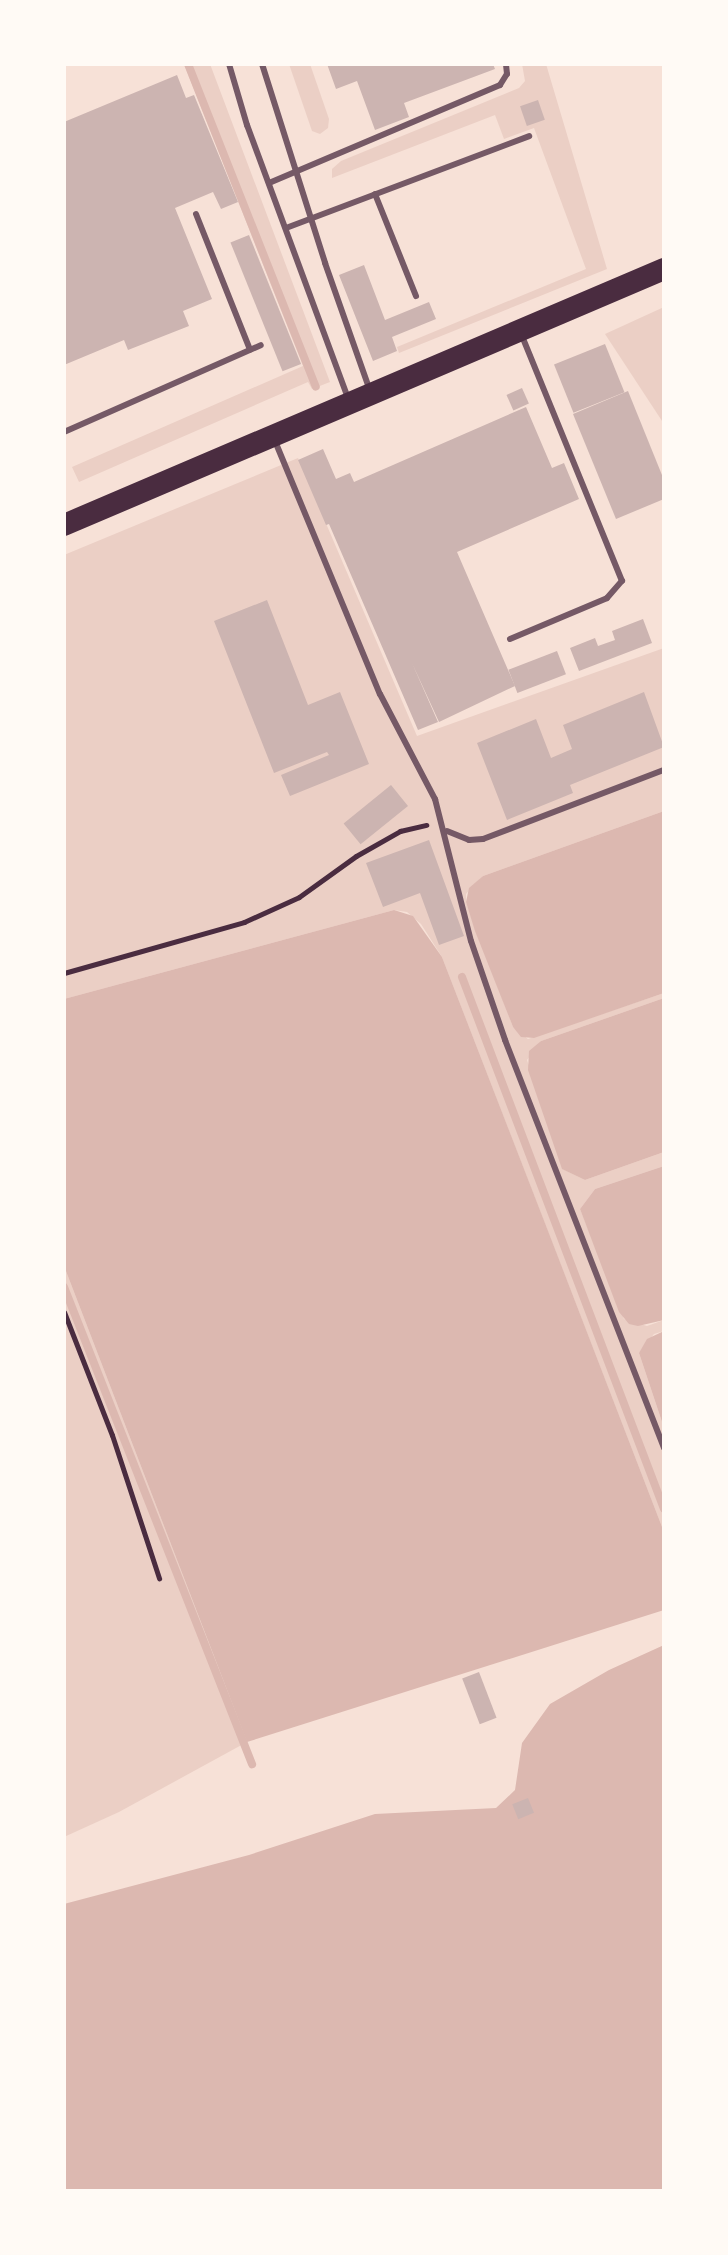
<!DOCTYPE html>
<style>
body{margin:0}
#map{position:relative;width:728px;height:2255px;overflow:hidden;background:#f7e1d7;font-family:"PT Sans",sans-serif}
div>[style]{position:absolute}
.green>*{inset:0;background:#ebcfc5}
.water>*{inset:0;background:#dcb8b0}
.stream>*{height:8px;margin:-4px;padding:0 4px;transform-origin:4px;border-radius:4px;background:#dcb8b0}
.building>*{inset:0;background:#ccb4b1;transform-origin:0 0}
.path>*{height:5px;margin:-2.5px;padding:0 2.5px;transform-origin:2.5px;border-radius:2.5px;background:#4a2c40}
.service>*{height:6px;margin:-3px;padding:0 3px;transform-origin:3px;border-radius:3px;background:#755966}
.trunk>*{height:22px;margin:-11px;padding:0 11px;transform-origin:11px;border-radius:11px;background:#4a2c40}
span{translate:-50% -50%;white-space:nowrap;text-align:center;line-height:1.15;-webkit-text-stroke:7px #fffaf5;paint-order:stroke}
.frame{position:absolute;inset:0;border:66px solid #fffaf5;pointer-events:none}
</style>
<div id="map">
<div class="green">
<i style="clip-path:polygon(184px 64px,210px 64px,330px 382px,312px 389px,308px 382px,79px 482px,72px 467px,303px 366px)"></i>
<i style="clip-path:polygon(289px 64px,310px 64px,329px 119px,328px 128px,320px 134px,312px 131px)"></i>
<i style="clip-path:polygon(522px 64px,546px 64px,607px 269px,399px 353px,397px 347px,586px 269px,534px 128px,504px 139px,495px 115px,332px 178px,332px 169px,341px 161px,519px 88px,525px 81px)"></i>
<i style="clip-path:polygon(664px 307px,664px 424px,605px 334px)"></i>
<i style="clip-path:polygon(298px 458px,417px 736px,664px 648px,664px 811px,483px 876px,466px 894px,466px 902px,513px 1027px,528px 1039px,664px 993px,664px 998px,541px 1041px,527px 1060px,563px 1169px,585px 1180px,664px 1152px,664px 1166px,595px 1189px,580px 1209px,624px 1319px,647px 1326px,664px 1320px,664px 1331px,654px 1334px,639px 1353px,664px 1428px,664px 1532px,442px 957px,421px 924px,407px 912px,394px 910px,64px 999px,64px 555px)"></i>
<i style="clip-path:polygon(64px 1266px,247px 1742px,119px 1812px,64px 1837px)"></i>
</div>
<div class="water">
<i style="clip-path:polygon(664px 811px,664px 993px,534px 1038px,521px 1037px,513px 1027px,475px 931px,466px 902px,469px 888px,483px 876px)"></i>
<i style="clip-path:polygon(394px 910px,413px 916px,442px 957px,550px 1236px,664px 1532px,664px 1610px,247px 1742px,64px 1266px,64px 999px)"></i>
<i style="clip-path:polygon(664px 998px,664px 1152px,585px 1180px,562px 1169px,528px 1070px,529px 1051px,541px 1041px)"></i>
<i style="clip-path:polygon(664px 1166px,664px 1320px,638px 1326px,629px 1324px,619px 1312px,580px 1209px,595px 1189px)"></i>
<i style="clip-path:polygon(664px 1331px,664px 1428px,639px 1353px,647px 1339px)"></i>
<i style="clip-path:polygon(664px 1645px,664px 2191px,64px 2191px,64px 1904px,249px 1855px,375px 1814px,496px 1808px,515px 1790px,522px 1743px,550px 1704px,609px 1670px)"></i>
</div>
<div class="stream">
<i style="left:188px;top:64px;width:347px;rotate:68.4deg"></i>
<i style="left:462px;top:977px;width:569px;rotate:69.21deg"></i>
<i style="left:64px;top:1287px;width:513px;rotate:68.49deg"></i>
</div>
<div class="building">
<i style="clip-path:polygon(327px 64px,493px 64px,495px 69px,404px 103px,409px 117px,375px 130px,357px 81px,336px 89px)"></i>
<i style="clip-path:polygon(177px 75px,186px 98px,194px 95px,238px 202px,221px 209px,213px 192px,175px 208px,212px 299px,183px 311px,189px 326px,128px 350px,124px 340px,64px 365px,64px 122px)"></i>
<i style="left:538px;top:100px;width:21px;height:19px;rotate:71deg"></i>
<i style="left:249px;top:235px;width:139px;height:20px;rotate:68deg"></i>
<i style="clip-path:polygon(364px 265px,385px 320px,429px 302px,436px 319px,392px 337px,397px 351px,373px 361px,339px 275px)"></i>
<i style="left:605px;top:344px;width:52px;height:55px;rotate:68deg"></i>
<i style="left:522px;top:388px;width:17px;height:17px;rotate:66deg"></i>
<i style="clip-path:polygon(628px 391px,664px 480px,664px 499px,616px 519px,573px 414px)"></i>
<i style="clip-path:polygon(526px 407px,552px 468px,564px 463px,579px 499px,457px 552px,515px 686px,439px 722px,412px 663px,438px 722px,418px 730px,329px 524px,326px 525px,298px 460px,323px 449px,336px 479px,350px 473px,354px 482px)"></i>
<i style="clip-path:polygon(267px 600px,308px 705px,340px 692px,369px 764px,290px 796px,281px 775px,329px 755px,327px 752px,274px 773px,214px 621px)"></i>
<i style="clip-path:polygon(643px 619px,652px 643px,579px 671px,570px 648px,595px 638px,598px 646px,615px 640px,612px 631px)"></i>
<i style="left:557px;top:651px;width:25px;height:52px;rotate:69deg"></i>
<i style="clip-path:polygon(644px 692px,664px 747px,570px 785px,573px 793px,507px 820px,477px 743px,536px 719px,551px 758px,572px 749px,563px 725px)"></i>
<i style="left:391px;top:785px;width:27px;height:61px;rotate:51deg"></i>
<i style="clip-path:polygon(429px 840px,464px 936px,439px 945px,420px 893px,383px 907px,366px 863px)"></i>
<i style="left:479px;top:1672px;width:49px;height:18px;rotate:69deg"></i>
<i style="left:528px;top:1798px;width:16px;height:17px;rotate:68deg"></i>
</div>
<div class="path">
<i style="left:64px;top:973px;width:187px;rotate:-15.8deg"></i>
<i style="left:244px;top:922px;width:60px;rotate:-24.4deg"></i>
<i style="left:299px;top:897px;width:70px;rotate:-35.7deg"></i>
<i style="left:356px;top:856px;width:51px;rotate:-29.6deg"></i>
<i style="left:400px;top:831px;width:27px;rotate:-13deg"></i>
<i style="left:64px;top:1312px;width:132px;rotate:68.7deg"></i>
<i style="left:112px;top:1435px;width:151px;rotate:71.8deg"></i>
</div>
<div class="service">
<i style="left:229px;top:64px;width:64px;rotate:73.6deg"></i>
<i style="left:247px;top:125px;width:291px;rotate:69.7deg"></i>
<i style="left:262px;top:64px;width:209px;rotate:72.4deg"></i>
<i style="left:325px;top:263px;width:136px;rotate:70.6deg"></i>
<i style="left:269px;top:183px;width:251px;rotate:-23deg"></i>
<i style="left:500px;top:85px;width:13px;rotate:-58deg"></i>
<i style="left:507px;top:74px;width:10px;rotate:-96deg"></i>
<i style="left:375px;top:194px;width:110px;rotate:68.1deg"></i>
<i style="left:196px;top:214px;width:146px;rotate:68.3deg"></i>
<i style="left:286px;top:228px;width:260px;rotate:-20.7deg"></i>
<i style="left:64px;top:432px;width:215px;rotate:-23.8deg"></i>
<i style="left:275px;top:441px;width:274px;rotate:67.5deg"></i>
<i style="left:380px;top:694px;width:119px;rotate:62.4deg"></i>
<i style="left:435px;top:799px;width:146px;rotate:75.8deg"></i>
<i style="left:471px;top:941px;width:105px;rotate:71deg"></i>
<i style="left:505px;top:1040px;width:438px;rotate:68.7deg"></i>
<i style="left:510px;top:639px;width:105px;rotate:-22.9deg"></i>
<i style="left:607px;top:598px;width:23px;rotate:-49deg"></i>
<i style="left:622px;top:581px;width:268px;rotate:-112.2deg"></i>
<i style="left:447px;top:831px;width:24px;rotate:22deg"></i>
<i style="left:469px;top:840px;width:14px;rotate:-4deg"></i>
<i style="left:483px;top:839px;width:194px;rotate:-20.9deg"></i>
</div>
<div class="trunk">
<i style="left:64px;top:525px;width:652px;rotate:-23.11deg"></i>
</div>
<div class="frame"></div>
</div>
